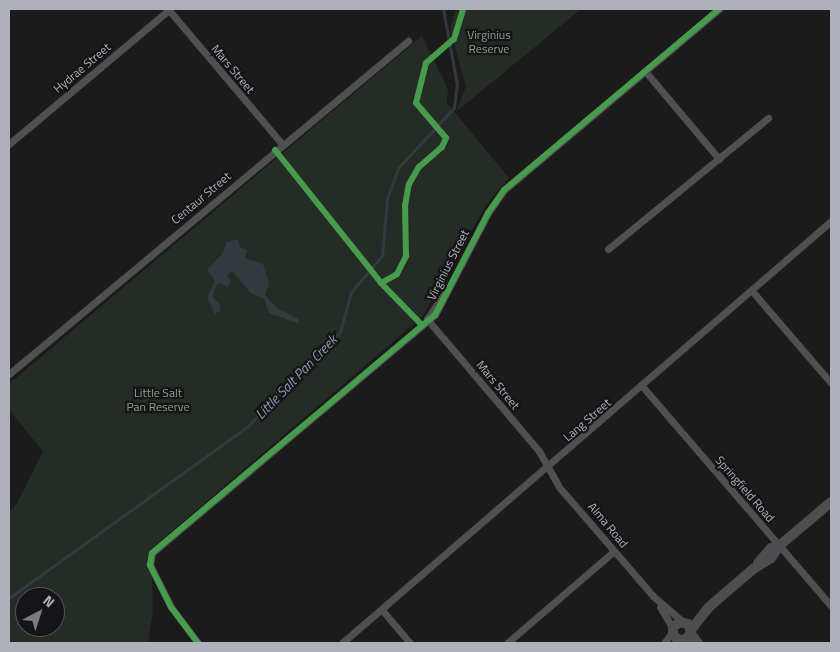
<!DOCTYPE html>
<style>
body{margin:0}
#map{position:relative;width:840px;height:652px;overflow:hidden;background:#1b1b1b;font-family:"Titillium Web",sans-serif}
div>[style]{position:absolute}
.green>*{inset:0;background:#252b25}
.water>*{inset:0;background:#33393f}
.stream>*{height:2.5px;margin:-1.25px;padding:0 1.25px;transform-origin:1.25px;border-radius:1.25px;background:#33393f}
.street>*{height:7px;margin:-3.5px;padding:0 3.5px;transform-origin:3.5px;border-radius:3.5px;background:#505053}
.secondary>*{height:10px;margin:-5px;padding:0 5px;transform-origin:5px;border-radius:5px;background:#4e4e51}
.cycleway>*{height:6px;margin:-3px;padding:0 3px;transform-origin:3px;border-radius:3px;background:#469c4c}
span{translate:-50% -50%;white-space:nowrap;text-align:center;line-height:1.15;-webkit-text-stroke:4.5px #151517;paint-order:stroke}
.park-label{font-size:12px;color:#88a28a}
.street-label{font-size:12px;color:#aeb1ba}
.water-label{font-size:14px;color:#8a9db0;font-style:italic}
.frame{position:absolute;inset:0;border:10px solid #aeb1ba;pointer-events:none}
.north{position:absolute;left:15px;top:587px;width:50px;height:50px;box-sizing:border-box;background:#151517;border:1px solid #525358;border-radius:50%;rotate:40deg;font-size:14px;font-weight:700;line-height:20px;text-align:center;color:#aeb1ba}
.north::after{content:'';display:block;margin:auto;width:18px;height:22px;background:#7b7c82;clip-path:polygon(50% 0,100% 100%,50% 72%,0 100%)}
</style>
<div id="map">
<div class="green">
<i style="clip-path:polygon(456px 9px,581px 9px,456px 112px,466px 86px,450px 30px)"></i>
<i style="clip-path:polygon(evenodd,422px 36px,448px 89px,447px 103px,509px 178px,486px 205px,422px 317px,151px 549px,153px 611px,148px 643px,9px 643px,9px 512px,17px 503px,43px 451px,9px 410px,9px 384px,422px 36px,25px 597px,55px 597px,55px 627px,25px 627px,25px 597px)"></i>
</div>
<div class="water">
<i style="clip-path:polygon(238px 239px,240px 247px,247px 250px,245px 258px,263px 264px,269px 283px,265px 295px,277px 308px,299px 319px,299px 324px,269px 313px,264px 299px,251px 293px,232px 271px,227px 276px,231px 281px,228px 287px,219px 283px,214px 290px,213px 298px,220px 304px,220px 311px,215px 314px,207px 297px,215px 281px,207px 270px,222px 254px,227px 242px)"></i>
</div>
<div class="stream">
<i style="left:9px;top:598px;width:293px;rotate:-35.7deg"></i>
<i style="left:247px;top:427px;width:133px;rotate:-45.6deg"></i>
<i style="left:340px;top:332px;width:41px;rotate:-74.6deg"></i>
<i style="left:351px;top:292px;width:48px;rotate:-49.3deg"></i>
<i style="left:382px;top:256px;width:57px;rotate:-85deg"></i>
<i style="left:387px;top:199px;width:33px;rotate:-70deg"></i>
<i style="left:398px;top:168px;width:82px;rotate:-47deg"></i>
<i style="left:454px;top:108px;width:23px;rotate:-83deg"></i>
<i style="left:457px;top:85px;width:77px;rotate:-100.4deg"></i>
</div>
<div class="street">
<i style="left:168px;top:9px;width:177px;rotate:49.8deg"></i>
<i style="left:645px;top:71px;width:115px;rotate:49.9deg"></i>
<i style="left:9px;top:144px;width:210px;rotate:-40deg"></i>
<i style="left:608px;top:249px;width:207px;rotate:-39.3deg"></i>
<i style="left:752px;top:291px;width:121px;rotate:49.3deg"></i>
<i style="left:427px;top:319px;width:173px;rotate:49.7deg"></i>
<i style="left:539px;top:451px;width:41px;rotate:60.9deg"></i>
<i style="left:559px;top:487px;width:144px;rotate:49.2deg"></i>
<i style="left:653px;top:596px;width:40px;rotate:41deg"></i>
<i style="left:427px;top:319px;width:29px;rotate:-56deg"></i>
<i style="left:9px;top:374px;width:520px;rotate:-39.85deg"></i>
<i style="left:642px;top:386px;width:290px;rotate:49.3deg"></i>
<i style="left:660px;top:607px;width:26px;rotate:59deg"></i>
<i style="left:382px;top:610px;width:43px;rotate:49.7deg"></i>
<i style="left:198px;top:643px;width:45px;rotate:-126.9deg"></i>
<i style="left:171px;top:607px;width:47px;rotate:-116.6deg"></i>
<i style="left:150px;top:565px;width:12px;rotate:-81deg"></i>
<i style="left:152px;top:553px;width:370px;rotate:-40.1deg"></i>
<i style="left:435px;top:315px;width:115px;rotate:-62.5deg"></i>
<i style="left:488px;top:213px;width:28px;rotate:-55deg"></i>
<i style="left:504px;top:190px;width:281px;rotate:-40.1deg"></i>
<i style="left:342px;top:643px;width:646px;rotate:-40.79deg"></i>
<i style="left:507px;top:643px;width:141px;rotate:-40.7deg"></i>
<i style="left:664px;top:643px;width:15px;rotate:-53deg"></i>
</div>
<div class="secondary">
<i style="left:758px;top:563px;width:20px;rotate:-49deg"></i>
<i style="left:771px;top:548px;width:8px;rotate:-14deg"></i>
<i style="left:691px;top:630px;width:29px;rotate:-52deg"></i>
<i style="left:709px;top:607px;width:58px;rotate:-40.8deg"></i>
<i style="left:753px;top:569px;width:21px;rotate:-31deg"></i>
<i style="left:771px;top:558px;width:14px;rotate:-56deg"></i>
<i style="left:779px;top:546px;width:68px;rotate:-40.2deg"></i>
<i style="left:690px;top:633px;width:13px;rotate:51deg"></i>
<i style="left:682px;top:640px;width:8px;rotate:-23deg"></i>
<i style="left:689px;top:637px;width:7px;rotate:-74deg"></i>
<i style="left:691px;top:630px;width:7px;rotate:-117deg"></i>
<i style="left:688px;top:624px;width:8px;rotate:-166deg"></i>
<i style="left:680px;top:622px;width:9px;rotate:144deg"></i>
<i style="left:673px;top:627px;width:7px;rotate:90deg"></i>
<i style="left:673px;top:634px;width:6px;rotate:51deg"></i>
<i style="left:677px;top:639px;width:11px;rotate:22deg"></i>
</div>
<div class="cycleway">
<i style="left:275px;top:150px;width:170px;rotate:51.4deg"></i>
<i style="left:381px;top:283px;width:57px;rotate:45.7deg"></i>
<i style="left:381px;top:283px;width:18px;rotate:-29deg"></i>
<i style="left:397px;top:274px;width:20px;rotate:-63deg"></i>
<i style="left:406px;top:256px;width:50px;rotate:-91.1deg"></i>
<i style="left:405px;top:206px;width:22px;rotate:-80deg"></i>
<i style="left:409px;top:184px;width:20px;rotate:-60deg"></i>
<i style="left:419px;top:167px;width:30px;rotate:-41deg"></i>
<i style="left:442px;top:147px;width:10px;rotate:-66deg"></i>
<i style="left:446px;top:138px;width:46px;rotate:-130.6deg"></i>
<i style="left:416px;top:103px;width:41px;rotate:-76deg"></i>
<i style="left:426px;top:63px;width:37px;rotate:-41deg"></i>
<i style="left:454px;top:39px;width:31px;rotate:-73deg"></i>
<i style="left:198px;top:643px;width:45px;rotate:-126.9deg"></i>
<i style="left:171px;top:607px;width:47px;rotate:-116.6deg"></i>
<i style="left:150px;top:565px;width:12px;rotate:-81deg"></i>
<i style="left:152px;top:553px;width:370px;rotate:-40.1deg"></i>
<i style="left:435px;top:315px;width:115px;rotate:-62.5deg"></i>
<i style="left:488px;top:213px;width:28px;rotate:-55deg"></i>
<i style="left:504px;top:190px;width:281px;rotate:-40.1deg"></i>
</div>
<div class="park-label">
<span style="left:489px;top:42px">Virginius<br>Reserve</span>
<span style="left:158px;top:400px">Little Salt<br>Pan Reserve</span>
</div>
<div class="street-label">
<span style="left:82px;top:68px;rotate:-40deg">Hydrae Street</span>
<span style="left:233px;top:69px;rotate:50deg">Mars Street</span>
<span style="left:201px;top:198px;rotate:-40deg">Centaur Street</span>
<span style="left:448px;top:265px;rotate:-63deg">Virginius Street</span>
<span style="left:498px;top:385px;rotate:50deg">Mars Street</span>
<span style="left:587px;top:420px;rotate:-41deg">Lang Street</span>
<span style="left:745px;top:489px;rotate:49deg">Springfield Road</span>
<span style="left:608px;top:525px;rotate:50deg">Alma Road</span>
</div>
<div class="water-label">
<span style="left:296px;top:377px;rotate:-46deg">Little Salt Pan Creek</span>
</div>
<div class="frame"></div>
<div class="north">N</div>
</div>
